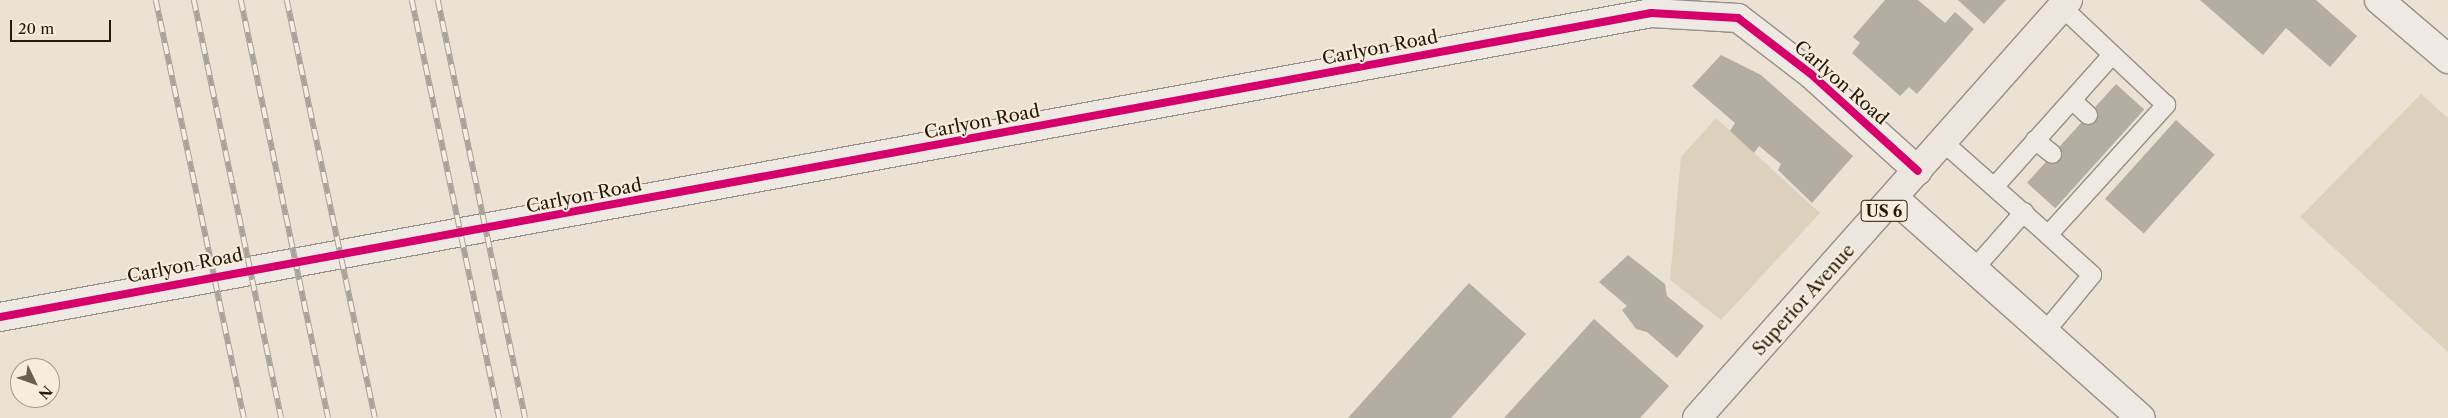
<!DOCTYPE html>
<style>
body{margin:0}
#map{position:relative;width:2448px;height:418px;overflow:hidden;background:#ebe2d4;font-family:"Libre Caslon Text",serif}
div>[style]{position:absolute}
.green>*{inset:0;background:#ddd0bd}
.building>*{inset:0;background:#b3ada2;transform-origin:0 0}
.roads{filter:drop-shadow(1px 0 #968f85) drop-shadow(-1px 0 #968f85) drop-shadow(0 1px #968f85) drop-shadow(0 -1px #968f85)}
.service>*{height:18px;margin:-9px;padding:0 9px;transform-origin:9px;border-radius:9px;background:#eeeae3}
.minor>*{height:28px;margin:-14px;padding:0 14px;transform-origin:14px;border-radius:14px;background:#eeeae3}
.primary>*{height:28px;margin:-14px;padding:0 14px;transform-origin:14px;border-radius:14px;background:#ece6de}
.rail>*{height:5.5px;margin-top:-2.75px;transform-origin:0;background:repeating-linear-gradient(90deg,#f8eddd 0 11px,#a7a29c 0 22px);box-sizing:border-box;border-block:1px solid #a7a29c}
.cycleway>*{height:8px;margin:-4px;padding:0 4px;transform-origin:4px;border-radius:4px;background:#d6006c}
span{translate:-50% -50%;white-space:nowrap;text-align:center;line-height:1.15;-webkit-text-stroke:4px #f8eddd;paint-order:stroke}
.shield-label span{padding:1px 4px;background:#f8eddd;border:1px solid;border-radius:4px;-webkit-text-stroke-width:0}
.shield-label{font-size:16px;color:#25190c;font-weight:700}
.street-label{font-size:18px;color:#25190c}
.north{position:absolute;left:10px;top:358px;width:50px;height:50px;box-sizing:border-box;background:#f8eddd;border:1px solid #a49889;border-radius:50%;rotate:132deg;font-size:14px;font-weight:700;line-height:20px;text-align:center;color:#25190c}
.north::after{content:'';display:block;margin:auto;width:18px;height:22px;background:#6a5f52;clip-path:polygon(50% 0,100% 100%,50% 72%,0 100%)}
.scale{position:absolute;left:10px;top:20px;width:101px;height:22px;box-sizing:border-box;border:2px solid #25190c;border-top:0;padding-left:6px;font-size:15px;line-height:18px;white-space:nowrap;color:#25190c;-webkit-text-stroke:4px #f8eddd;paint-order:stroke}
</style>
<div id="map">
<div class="green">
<i style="clip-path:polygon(2421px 94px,2448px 118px,2448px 352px,2300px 217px)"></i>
<i style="clip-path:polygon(1716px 118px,1820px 213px,1721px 320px,1670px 280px,1681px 157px)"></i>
</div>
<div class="building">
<i style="clip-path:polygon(1885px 0,1918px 0,1945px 23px,1955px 12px,1974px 29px,1917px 94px,1909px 87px,1900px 96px,1852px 53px,1860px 43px,1853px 37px)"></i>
<i style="clip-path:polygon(1958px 0,2006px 0,1984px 24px)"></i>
<i style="clip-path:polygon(2200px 0,2316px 0,2357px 36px,2330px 67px,2286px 28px,2263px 55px)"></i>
<i style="clip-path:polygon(1721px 55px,1761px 75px,1853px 156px,1812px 203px,1778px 170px,1781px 164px,1759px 146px,1754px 153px,1730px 131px,1735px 123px,1692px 86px)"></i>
<i style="left:2116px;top:84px;width:38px;height:133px;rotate:42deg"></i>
<i style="left:2176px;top:120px;width:52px;height:106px;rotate:42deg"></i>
<i style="clip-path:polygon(1628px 255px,1665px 284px,1667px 296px,1704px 326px,1677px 358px,1647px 332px,1636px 329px,1622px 310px,1627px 306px,1599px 282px)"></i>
<i style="clip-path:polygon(1469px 283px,1526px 334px,1451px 418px,1348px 418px)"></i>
<i style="clip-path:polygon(1594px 319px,1669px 386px,1640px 418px,1504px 418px)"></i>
</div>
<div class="roads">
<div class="service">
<i style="left:2072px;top:100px;width:22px;rotate:43deg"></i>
<i style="left:2035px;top:140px;width:22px;rotate:39deg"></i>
<i style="left:1943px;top:142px;width:140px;rotate:41.5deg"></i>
<i style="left:1995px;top:186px;width:176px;rotate:-48.2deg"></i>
<i style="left:1974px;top:269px;width:76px;rotate:-48.7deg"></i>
<i style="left:2045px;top:332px;width:74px;rotate:-50.5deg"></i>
<i style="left:2092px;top:275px;width:59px;rotate:-137.7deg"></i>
<i style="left:2048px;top:235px;width:176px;rotate:-47.8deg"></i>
<i style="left:2166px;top:105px;width:143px;rotate:-136.7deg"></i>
</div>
<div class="minor">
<i style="left:2379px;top:0;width:91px;rotate:40.5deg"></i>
<i style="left:1895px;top:199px;width:329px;rotate:41.7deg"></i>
<i style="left:0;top:317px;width:1679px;rotate:-10.43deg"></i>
<i style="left:1651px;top:13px;width:87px;rotate:3.3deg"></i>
<i style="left:1738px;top:18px;width:92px;rotate:37.5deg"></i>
<i style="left:1811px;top:74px;width:144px;rotate:42.2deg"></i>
</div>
<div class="primary">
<i style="left:1697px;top:418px;width:559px;rotate:-48.41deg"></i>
</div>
</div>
<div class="rail">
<i style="left:156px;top:0;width:427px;rotate:78.1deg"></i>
<i style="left:194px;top:0;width:427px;rotate:78.2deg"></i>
<i style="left:241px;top:0;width:427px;rotate:78.2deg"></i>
<i style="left:287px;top:0;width:427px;rotate:78.1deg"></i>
<i style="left:412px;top:0;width:427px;rotate:78.2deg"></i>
<i style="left:438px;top:0;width:427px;rotate:78.2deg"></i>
</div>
<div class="cycleway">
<i style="left:0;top:317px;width:1679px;rotate:-10.43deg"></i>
<i style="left:1651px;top:13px;width:87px;rotate:3.3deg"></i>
<i style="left:1738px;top:18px;width:92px;rotate:37.5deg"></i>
<i style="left:1811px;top:74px;width:144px;rotate:42.2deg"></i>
</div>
<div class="shield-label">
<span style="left:1884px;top:211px">US 6</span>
</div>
<div class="street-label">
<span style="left:1380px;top:48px;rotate:-11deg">Carlyon Road</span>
<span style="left:1841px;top:83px;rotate:41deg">Carlyon Road</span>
<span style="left:982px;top:122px;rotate:-11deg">Carlyon Road</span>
<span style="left:584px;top:196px;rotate:-11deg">Carlyon Road</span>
<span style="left:185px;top:266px;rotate:-11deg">Carlyon Road</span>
<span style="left:1804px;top:300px;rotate:-48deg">Superior Avenue</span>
</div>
<div class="north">N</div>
<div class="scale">20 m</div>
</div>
